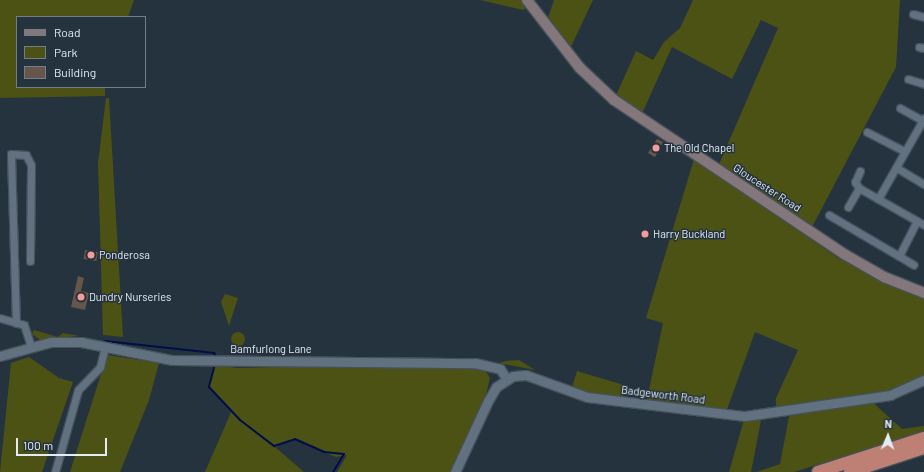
<!DOCTYPE html>
<style>
body{margin:0}
#map{position:relative;width:924px;height:472px;overflow:hidden;background:#25333f;font-family:Barlow,sans-serif}
div>[style]{position:absolute}
.green>*{inset:0;background:#4c5213}
.round{border-radius:50%}
.stream>*{height:2px;margin:-1px;padding:0 1px;transform-origin:1px;border-radius:1px;background:#010e4a}
.building>*{inset:0;background:#66554a;transform-origin:0 0}
.roads{filter:drop-shadow(1px 0 #45515c) drop-shadow(-1px 0 #45515c) drop-shadow(0 1px #45515c) drop-shadow(0 -1px #45515c)}
.minor>*{height:7px;margin:-3.5px;padding:0 3.5px;transform-origin:3.5px;border-radius:3.5px;background:#61717f}
.tertiary>*{height:9px;margin:-4.5px;padding:0 4.5px;transform-origin:4.5px;border-radius:4.5px;background:#61717f}
.secondary>*{height:10px;margin:-5px;padding:0 5px;transform-origin:5px;border-radius:5px;background:#84777b}
.trunk>*{height:12px;margin:-6px;padding:0 6px;transform-origin:6px;border-radius:6px;background:#be8074}
.dots>*{width:11px;height:11px;translate:-50% -50%;box-sizing:border-box;border:2px solid #25333f;border-radius:50%}
span{translate:-50% -50%;white-space:nowrap;text-align:center;line-height:1.15;-webkit-text-stroke:3px #25333f;paint-order:stroke}
.poi-label{font-size:11px;color:#e3ecf4}
.left{translate:0 -50%;text-align:left}
.street-label{font-size:11px;color:#e3ecf4}
.legend{position:absolute;left:16px;top:16px;width:130px;height:72px;box-sizing:border-box;background:#25333f;border:1px solid #717d87;margin:0;padding:5px 7px;list-style:none;font-size:12px;color:#e3ecf4}
.legend li{display:flex;align-items:center;gap:8px;height:20px}
.legend b{width:20px;border:1px solid #717d87}
.north{position:absolute;left:868px;top:416px;width:40px;height:40px;-webkit-text-stroke:3px #25333f;paint-order:stroke;rotate:2deg;font-size:11px;font-weight:700;line-height:16px;text-align:center;color:#e3ecf4}
.north::after{content:'';display:block;margin:auto;width:14px;height:18px;background:#e3ecf4;clip-path:polygon(50% 0,100% 100%,50% 72%,0 100%)}
.scale{position:absolute;left:16px;top:438px;width:91px;height:18px;box-sizing:border-box;border:2px solid #e3ecf4;border-top:0;padding-left:5px;font-size:12px;line-height:14px;white-space:nowrap;color:#e3ecf4;-webkit-text-stroke:3px #25333f;paint-order:stroke}
</style>
<div id="map">
<div class="green">
<i style="clip-path:polygon(0 0,134px 0,128px 17px,17px 17px,17px 87px,105px 87px,105px 96px,0 98px)"></i>
<i style="clip-path:polygon(480px 0,523px 0,528px 7px,523px 10px)"></i>
<i style="clip-path:polygon(554px 0,593px 0,568px 53px,546px 24px)"></i>
<i style="clip-path:polygon(693px 0,900px 0,896px 67px,810px 231px,717px 169px,778px 28px,761px 20px,732px 79px,672px 47px,640px 118px,614px 100px,636px 51px,653px 60px,664px 42px,680px 28px)"></i>
<i style="clip-path:polygon(106px 98px,109px 98px,123px 337px,103px 335px,98px 163px)"></i>
<i style="clip-path:polygon(694px 159px,841px 260px,844px 254px,924px 293px,924px 380px,869px 399px,902px 429px,924px 426px,924px 431px,794px 472px,757px 472px,780px 464px,790px 411px,776px 413px,776px 398px,798px 350px,755px 332px,725px 415px,646px 404px,663px 323px,646px 318px)"></i>
<i style="clip-path:polygon(225px 294px,238px 298px,229px 326px,221px 302px)"></i>
<i style="clip-path:polygon(34px 330px,58px 337px,63px 333px,79px 336px,40px 340px,32px 334px)"></i>
<i class="round" style="left:231px;top:332px;width:14px;height:14px"></i>
<i style="clip-path:polygon(107px 355px,159px 363px,149px 400px,120px 472px,70px 472px)"></i>
<i style="clip-path:polygon(29px 357px,59px 378px,73px 382px,42px 472px,0 472px,11px 363px)"></i>
<i style="clip-path:polygon(519px 360px,535px 370px,499px 363px,506px 361px)"></i>
<i style="clip-path:polygon(381px 364px,485px 370px,490px 378px,485px 399px,453px 472px,337px 472px,347px 455px,336px 457px,294px 439px,275px 447px,304px 472px,205px 472px,232px 410px,208px 387px,215px 365px,237px 368px)"></i>
<i style="clip-path:polygon(577px 371px,627px 386px,622px 402px,571px 391px)"></i>
<i style="clip-path:polygon(762px 415px,751px 472px,729px 472px,745px 416px)"></i>
</div>
<div class="stream">
<i style="left:105px;top:341px;width:110px;rotate:6.3deg"></i>
<i style="left:214px;top:353px;width:4px;rotate:63deg"></i>
<i style="left:215px;top:364px;width:24px;rotate:105deg"></i>
<i style="left:209px;top:387px;width:45px;rotate:46.8deg"></i>
<i style="left:240px;top:420px;width:43px;rotate:37.4deg"></i>
<i style="left:274px;top:446px;width:22px;rotate:-18deg"></i>
<i style="left:295px;top:439px;width:32px;rotate:24deg"></i>
<i style="left:324px;top:452px;width:20px;rotate:6deg"></i>
<i style="left:344px;top:454px;width:21px;rotate:121deg"></i>
</div>
<div class="building">
<i style="clip-path:polygon(657px 139px,663px 142px,655px 157px,648px 153px)"></i>
<i style="left:85px;top:250px;width:13px;height:9px;rotate:9deg"></i>
<i style="clip-path:polygon(78px 276px,84px 278px,81px 291px,89px 293px,85px 310px,71px 307px)"></i>
</div>
<div class="roads">
<div class="minor">
<i style="left:913px;top:14px;width:11px;rotate:15deg"></i>
<i style="left:919px;top:47px;width:5px;rotate:11deg"></i>
<i style="left:908px;top:79px;width:17px;rotate:17deg"></i>
<i style="left:900px;top:108px;width:25px;rotate:29deg"></i>
<i style="left:867px;top:132px;width:42px;rotate:27.2deg"></i>
<i style="left:897px;top:168px;width:31px;rotate:31deg"></i>
<i style="left:860px;top:171px;width:12px;rotate:114deg"></i>
<i style="left:855px;top:182px;width:7px;rotate:56deg"></i>
<i style="left:859px;top:188px;width:75px;rotate:29.6deg"></i>
<i style="left:878px;top:199px;width:93px;rotate:-60.4deg"></i>
<i style="left:848px;top:207px;width:22px;rotate:-60deg"></i>
<i style="left:829px;top:215px;width:81px;rotate:30.4deg"></i>
<i style="left:899px;top:256px;width:39px;rotate:-63deg"></i>
<i style="left:899px;top:256px;width:17px;rotate:31deg"></i>
<i style="left:0;top:318px;width:25px;rotate:16deg"></i>
<i style="left:24px;top:325px;width:22px;rotate:72deg"></i>
<i style="left:16px;top:323px;width:169px;rotate:-91.7deg"></i>
<i style="left:11px;top:154px;width:15px;rotate:4deg"></i>
<i style="left:26px;top:155px;width:11px;rotate:63deg"></i>
<i style="left:31px;top:165px;width:96px;rotate:90.6deg"></i>
<i style="left:55px;top:472px;width:85px;rotate:-74.3deg"></i>
<i style="left:78px;top:390px;width:32px;rotate:-46deg"></i>
<i style="left:100px;top:367px;width:21px;rotate:-76deg"></i>
</div>
<div class="tertiary">
<i style="left:0;top:356px;width:53px;rotate:-15.4deg"></i>
<i style="left:51px;top:342px;width:30px"></i>
<i style="left:81px;top:342px;width:93px;rotate:11.2deg"></i>
<i style="left:172px;top:360px;width:303px;rotate:0.6deg"></i>
<i style="left:475px;top:363px;width:26px;rotate:13deg"></i>
<i style="left:500px;top:369px;width:12px;rotate:55deg"></i>
<i style="left:455px;top:472px;width:78px;rotate:-65.1deg"></i>
<i style="left:488px;top:401px;width:16px;rotate:-60deg"></i>
<i style="left:496px;top:387px;width:20px;rotate:-33deg"></i>
<i style="left:513px;top:376px;width:13px;rotate:-4deg"></i>
<i style="left:526px;top:375px;width:65px;rotate:19.8deg"></i>
<i style="left:587px;top:397px;width:159px;rotate:6.9deg"></i>
<i style="left:745px;top:416px;width:147px;rotate:-8.2deg"></i>
<i style="left:890px;top:395px;width:37px;rotate:-24deg"></i>
</div>
<div class="secondary">
<i style="left:527px;top:0;width:86px;rotate:52.1deg"></i>
<i style="left:580px;top:68px;width:47px;rotate:43.3deg"></i>
<i style="left:614px;top:100px;width:277px;rotate:33.8deg"></i>
<i style="left:844px;top:254px;width:46px;rotate:29.9deg"></i>
<i style="left:884px;top:277px;width:43px;rotate:21.8deg"></i>
</div>
<div class="trunk">
<i style="left:818px;top:472px;width:111px;rotate:-17.8deg"></i>
<i style="left:850px;top:472px;width:78px;rotate:-18deg"></i>
</div>
</div>
<div class="dots">
<i style="left:656px;top:148px;background:#f59b9b"></i>
<i style="left:645px;top:234px;background:#f59b9b"></i>
<i style="left:91px;top:255px;background:#f59b9b"></i>
<i style="left:81px;top:297px;background:#f59b9b"></i>
</div>
<div class="poi-label">
<span class="left" style="left:664px;top:148px">The Old Chapel</span>
<span class="left" style="left:653px;top:234px">Harry Buckland</span>
<span class="left" style="left:99px;top:255px">Ponderosa</span>
<span class="left" style="left:89px;top:297px">Dundry Nurseries</span>
</div>
<div class="street-label">
<span style="left:767px;top:188px;rotate:33deg">Gloucester Road</span>
<span style="left:271px;top:349px">Bamfurlong Lane</span>
<span style="left:663px;top:395px;rotate:7deg">Badgeworth Road</span>
</div>
<ul class="legend">
<li><b style="height:5px;background:#84777b"></b>Road</li>
<li><b style="height:11px;background:#4c5213"></b>Park</li>
<li><b style="height:11px;background:#66554a"></b>Building</li>
</ul>
<div class="north">N</div>
<div class="scale">100 m</div>
</div>
